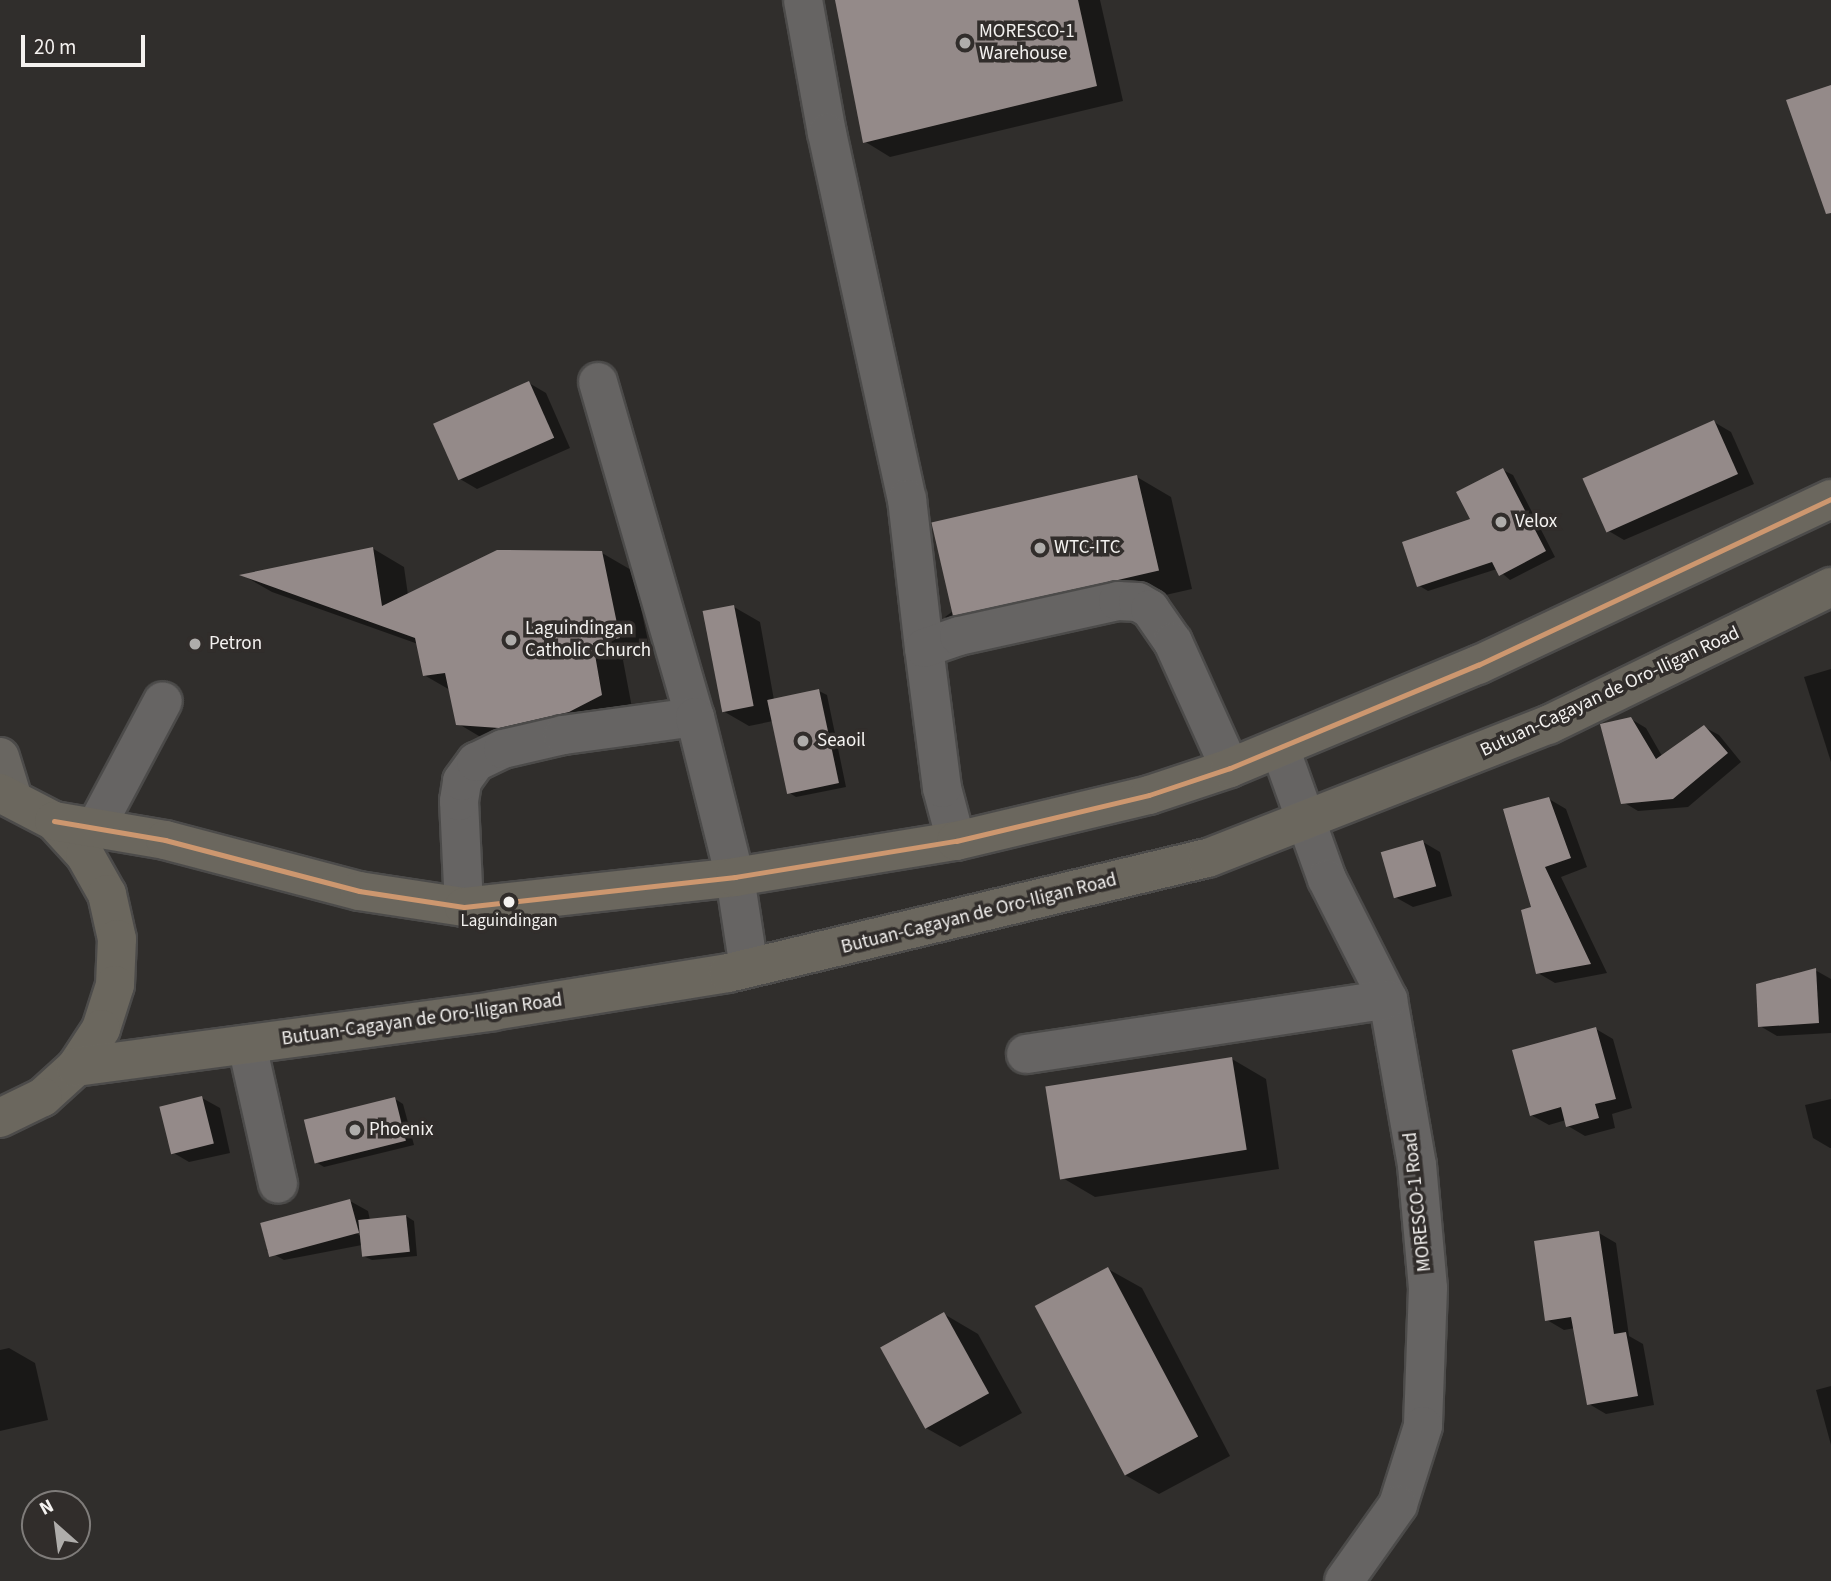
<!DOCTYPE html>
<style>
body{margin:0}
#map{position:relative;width:1831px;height:1581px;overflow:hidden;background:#302e2c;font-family:"Source Sans 3",sans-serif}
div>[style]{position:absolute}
.shadow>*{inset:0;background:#0007}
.building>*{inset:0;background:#948a89;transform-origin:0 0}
.roads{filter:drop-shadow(2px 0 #4c4b4a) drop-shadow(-2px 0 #4c4b4a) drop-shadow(0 2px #4c4b4a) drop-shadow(0 -2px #4c4b4a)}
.minor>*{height:38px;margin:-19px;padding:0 19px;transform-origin:19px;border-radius:19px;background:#666463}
.major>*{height:38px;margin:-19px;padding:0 19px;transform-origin:19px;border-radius:19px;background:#696661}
.highway>*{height:38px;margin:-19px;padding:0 19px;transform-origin:19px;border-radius:19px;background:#6b675e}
.bus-1>*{height:5px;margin:-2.5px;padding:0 2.5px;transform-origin:2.5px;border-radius:2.5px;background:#cd976f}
.dots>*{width:19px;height:19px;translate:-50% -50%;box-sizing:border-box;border:4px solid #312d2b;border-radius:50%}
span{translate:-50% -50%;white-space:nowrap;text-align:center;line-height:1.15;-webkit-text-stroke:7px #312d2b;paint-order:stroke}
.bus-label{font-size:17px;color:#f4f2f0}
.poi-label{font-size:19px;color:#f4f2f0}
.left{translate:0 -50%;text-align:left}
.street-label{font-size:19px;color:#f4f2f0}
.north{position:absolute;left:21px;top:1490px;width:70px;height:70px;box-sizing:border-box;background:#312d2b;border:2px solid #7f7c7a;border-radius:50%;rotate:332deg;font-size:19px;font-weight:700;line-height:28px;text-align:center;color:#f4f2f0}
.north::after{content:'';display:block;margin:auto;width:24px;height:32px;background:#afadab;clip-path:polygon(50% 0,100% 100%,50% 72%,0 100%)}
.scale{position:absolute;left:21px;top:35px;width:124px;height:32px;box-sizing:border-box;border:4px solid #f4f2f0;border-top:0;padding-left:9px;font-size:21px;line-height:24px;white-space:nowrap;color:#f4f2f0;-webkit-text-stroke:5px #312d2b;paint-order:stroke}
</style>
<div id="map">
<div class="shadow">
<i style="clip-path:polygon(836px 0,1100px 0,1123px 101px,890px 157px,864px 141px)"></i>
<i style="clip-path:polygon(529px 383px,546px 393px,570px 448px,477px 489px,460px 479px)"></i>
<i style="clip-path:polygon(1714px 422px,1731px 432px,1754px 484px,1624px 540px,1607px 530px)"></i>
<i style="clip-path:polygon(1503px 470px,1513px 475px,1555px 557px,1510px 580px,1497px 569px,1428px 591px,1418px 585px,1472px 520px)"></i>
<i style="clip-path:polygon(1137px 477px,1171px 497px,1192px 589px,979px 637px,945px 617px)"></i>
<i style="clip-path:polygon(372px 548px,404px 567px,408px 595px,602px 553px,633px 571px,651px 655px,623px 660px,633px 713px,489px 742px,457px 723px,450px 690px,424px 675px,418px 644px,272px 592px,244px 576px)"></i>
<i style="clip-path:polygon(734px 607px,760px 622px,774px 700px,819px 691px,827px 695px,846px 787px,796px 797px,788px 792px,773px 721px,749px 726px,723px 711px)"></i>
<i style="clip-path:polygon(1831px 669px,1831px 762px,1804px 677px)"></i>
<i style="clip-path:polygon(1631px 719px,1646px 728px,1662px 756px,1704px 727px,1719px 735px,1741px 762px,1688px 807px,1638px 811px,1623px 802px)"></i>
<i style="clip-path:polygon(1549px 799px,1566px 809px,1587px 867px,1561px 877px,1607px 973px,1555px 983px,1538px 973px,1533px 908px)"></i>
<i style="clip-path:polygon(1423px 842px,1440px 852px,1452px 896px,1413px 907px,1395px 897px)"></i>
<i style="clip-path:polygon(1815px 970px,1831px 979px,1831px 1033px,1777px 1036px,1760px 1026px)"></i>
<i style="clip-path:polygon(1596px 1029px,1613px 1039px,1632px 1108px,1612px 1114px,1615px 1128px,1585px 1136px,1568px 1126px,1566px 1120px,1549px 1125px,1531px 1115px)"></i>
<i style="clip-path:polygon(1232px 1059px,1266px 1079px,1279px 1169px,1095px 1197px,1061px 1177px)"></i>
<i style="clip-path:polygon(202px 1098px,220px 1108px,230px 1153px,189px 1162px,172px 1152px)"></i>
<i style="clip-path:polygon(395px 1099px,403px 1104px,414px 1145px,324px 1167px,316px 1162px)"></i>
<i style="clip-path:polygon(1831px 1099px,1831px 1148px,1830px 1148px,1813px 1138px,1805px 1105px)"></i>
<i style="clip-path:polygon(evenodd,350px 1201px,368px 1211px,370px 1220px,406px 1216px,414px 1221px,417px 1256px,372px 1260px,363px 1256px,362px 1245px,284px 1260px,266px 1250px,350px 1201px,352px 1227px,361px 1232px,361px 1236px,351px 1230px,352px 1227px)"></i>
<i style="clip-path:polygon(1599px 1233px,1616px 1243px,1629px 1336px,1643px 1344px,1654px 1405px,1606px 1414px,1589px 1404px,1575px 1328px,1564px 1330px,1547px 1320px)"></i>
<i style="clip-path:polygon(1108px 1269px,1142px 1288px,1230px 1456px,1159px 1494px,1125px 1475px)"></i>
<i style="clip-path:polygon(944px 1314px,978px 1334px,1022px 1413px,960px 1447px,926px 1428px)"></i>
<i style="clip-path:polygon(9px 1348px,35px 1363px,48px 1420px,0 1431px,0 1350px)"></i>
<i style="clip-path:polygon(1831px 1386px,1831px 1445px,1816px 1390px)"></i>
</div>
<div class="building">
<i style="clip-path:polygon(835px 0,1078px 0,1097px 86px,863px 143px)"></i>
<i style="clip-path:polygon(1831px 85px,1831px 213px,1826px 214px,1786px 100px)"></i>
<i style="left:529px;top:381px;width:62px;height:105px;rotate:66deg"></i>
<i style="left:1714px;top:420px;width:59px;height:144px;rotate:66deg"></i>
<i style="clip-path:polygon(1503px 468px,1546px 551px,1499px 576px,1492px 562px,1417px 587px,1402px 542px,1470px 519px,1456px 492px)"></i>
<i style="left:1137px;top:475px;width:98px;height:211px;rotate:77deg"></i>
<i style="clip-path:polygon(373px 547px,382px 606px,497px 550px,602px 551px,620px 638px,593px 643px,602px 695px,569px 712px,499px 728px,456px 725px,445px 673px,423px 676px,415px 638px,239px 575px)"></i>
<i style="left:734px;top:605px;width:103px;height:32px;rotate:79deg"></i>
<i style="left:819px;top:689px;width:96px;height:53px;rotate:78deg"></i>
<i style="clip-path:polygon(1631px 717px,1656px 759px,1704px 725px,1728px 753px,1673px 799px,1621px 804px,1600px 724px)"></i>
<i style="clip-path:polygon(1549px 797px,1571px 858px,1545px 867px,1591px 964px,1536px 974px,1521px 910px,1531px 907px,1503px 809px)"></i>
<i style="left:1423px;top:840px;width:48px;height:44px;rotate:74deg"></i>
<i style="clip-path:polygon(1816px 968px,1819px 1023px,1758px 1027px,1756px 984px)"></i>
<i style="clip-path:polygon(1596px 1027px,1616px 1099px,1595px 1104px,1599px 1118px,1566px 1127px,1561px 1107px,1530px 1116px,1512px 1050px)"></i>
<i style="left:1232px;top:1057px;width:94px;height:189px;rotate:81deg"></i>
<i style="left:202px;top:1096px;width:49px;height:44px;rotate:76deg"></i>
<i style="left:395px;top:1097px;width:45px;height:94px;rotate:76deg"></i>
<i style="left:350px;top:1199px;width:35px;height:93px;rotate:75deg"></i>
<i style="left:406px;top:1215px;width:37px;height:48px;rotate:84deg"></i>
<i style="clip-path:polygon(1599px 1231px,1614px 1334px,1626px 1332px,1638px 1396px,1587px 1405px,1571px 1317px,1545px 1321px,1534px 1241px)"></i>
<i style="left:1108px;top:1267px;width:192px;height:83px;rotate:62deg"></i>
<i style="left:944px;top:1312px;width:93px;height:73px;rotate:61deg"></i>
</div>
<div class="roads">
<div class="minor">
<i style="left:803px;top:0;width:135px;rotate:79.8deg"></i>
<i style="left:827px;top:133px;width:375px;rotate:77.7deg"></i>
<i style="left:907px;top:499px;width:150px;rotate:83.5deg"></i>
<i style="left:598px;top:382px;width:349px;rotate:73.9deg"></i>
<i style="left:1280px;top:748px;width:139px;rotate:70.3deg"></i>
<i style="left:1327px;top:879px;width:135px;rotate:63.1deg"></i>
<i style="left:1388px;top:999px;width:169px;rotate:80.1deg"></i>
<i style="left:1417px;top:1165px;width:123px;rotate:84.9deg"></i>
<i style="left:1428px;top:1288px;width:138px;rotate:92.1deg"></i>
<i style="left:1423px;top:1426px;width:83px;rotate:107.6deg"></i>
<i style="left:1398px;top:1505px;width:93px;rotate:125.4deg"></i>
<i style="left:97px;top:825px;width:140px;rotate:-62deg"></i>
<i style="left:956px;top:841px;width:55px;rotate:-104.8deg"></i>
<i style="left:942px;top:788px;width:141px;rotate:-97.3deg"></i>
<i style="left:924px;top:648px;width:37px;rotate:-19deg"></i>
<i style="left:959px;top:636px;width:163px;rotate:-12.4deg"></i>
<i style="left:1118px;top:601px;width:20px;rotate:3deg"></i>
<i style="left:1138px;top:602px;width:14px;rotate:30deg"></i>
<i style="left:1150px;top:609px;width:40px;rotate:55.1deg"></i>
<i style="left:1173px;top:642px;width:138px;rotate:65.7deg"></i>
<i style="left:464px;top:907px;width:106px;rotate:-92.7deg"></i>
<i style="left:459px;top:801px;width:20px;rotate:-81deg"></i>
<i style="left:462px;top:781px;width:24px;rotate:-54deg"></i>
<i style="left:476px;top:762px;width:30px;rotate:-26deg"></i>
<i style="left:503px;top:749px;width:62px;rotate:-13.1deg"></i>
<i style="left:563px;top:735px;width:133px;rotate:-7.8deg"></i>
<i style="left:695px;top:717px;width:165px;rotate:76deg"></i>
<i style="left:735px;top:877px;width:92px;rotate:81.3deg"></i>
<i style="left:247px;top:1045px;width:142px;rotate:77.4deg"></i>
<i style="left:1026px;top:1054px;width:366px;rotate:-8.6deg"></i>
</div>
<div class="major">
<i style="left:0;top:757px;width:41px;rotate:72.9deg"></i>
</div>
<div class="highway">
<i style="left:0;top:793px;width:61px;rotate:27.4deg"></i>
<i style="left:54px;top:821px;width:46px;rotate:47.6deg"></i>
<i style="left:85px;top:855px;width:45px;rotate:60.6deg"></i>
<i style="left:107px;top:894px;width:46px;rotate:77.5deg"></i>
<i style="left:117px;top:939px;width:46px;rotate:92.5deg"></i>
<i style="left:115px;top:985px;width:46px;rotate:107.7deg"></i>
<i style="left:101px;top:1029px;width:45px;rotate:123.3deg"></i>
<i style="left:76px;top:1067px;width:45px;rotate:137.7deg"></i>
<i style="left:43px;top:1097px;width:48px;rotate:154deg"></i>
<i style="left:54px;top:821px;width:113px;rotate:9.7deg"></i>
<i style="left:165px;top:840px;width:201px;rotate:14.7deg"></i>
<i style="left:359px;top:891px;width:106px;rotate:8.7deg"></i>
<i style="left:464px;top:907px;width:273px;rotate:-6.3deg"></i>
<i style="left:735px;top:877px;width:224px;rotate:-9.3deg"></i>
<i style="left:956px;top:841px;width:198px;rotate:-13.4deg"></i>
<i style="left:1149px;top:795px;width:85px;rotate:-18.4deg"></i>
<i style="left:1230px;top:768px;width:269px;rotate:-22.6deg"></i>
<i style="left:1478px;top:665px;width:390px;rotate:-25.2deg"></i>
<i style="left:76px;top:1067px;width:421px;rotate:-7.6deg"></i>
<i style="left:493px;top:1011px;width:238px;rotate:-9.2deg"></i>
<i style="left:728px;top:973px;width:494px;rotate:-13.5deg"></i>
<i style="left:1208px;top:858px;width:365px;rotate:-21.4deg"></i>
<i style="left:1548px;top:725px;width:315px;rotate:-26deg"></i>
</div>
</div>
<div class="bus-1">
<i style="left:54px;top:821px;width:113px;rotate:9.7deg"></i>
<i style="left:165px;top:840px;width:201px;rotate:14.7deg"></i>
<i style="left:359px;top:891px;width:106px;rotate:8.7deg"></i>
<i style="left:464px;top:907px;width:273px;rotate:-6.3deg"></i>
<i style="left:735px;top:877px;width:224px;rotate:-9.3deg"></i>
<i style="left:956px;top:841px;width:198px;rotate:-13.4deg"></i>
<i style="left:1149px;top:795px;width:85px;rotate:-18.4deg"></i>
<i style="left:1230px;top:768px;width:269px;rotate:-22.6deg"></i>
<i style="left:1478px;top:665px;width:390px;rotate:-25.2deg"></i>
</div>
<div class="dots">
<i style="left:965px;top:43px;background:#afadab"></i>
<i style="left:1501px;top:522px;background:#afadab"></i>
<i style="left:1040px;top:548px;background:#afadab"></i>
<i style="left:511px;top:640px;background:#afadab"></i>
<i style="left:195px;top:644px;background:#afadab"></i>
<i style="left:803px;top:741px;background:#afadab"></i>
<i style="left:509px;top:902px;background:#f4f2f0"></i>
<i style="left:355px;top:1130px;background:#afadab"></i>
</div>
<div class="bus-label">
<span style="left:509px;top:922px">Laguindingan</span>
</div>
<div class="poi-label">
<span class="left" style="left:979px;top:43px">MORESCO-1<br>Warehouse</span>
<span class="left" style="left:1515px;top:522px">Velox</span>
<span class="left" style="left:1054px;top:548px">WTC-ITC</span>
<span class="left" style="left:525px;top:640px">Laguindingan<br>Catholic Church</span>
<span class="left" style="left:209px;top:644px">Petron</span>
<span class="left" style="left:817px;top:741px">Seaoil</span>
<span class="left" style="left:369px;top:1130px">Phoenix</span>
</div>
<div class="street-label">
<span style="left:1610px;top:692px;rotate:-25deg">Butuan-Cagayan de Oro-Iligan Road</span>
<span style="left:979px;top:914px;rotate:-14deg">Butuan-Cagayan de Oro-Iligan Road</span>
<span style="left:422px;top:1020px;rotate:-8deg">Butuan-Cagayan de Oro-Iligan Road</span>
<span style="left:1418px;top:1202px;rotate:-96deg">MORESCO-1 Road</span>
</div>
<div class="north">N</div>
<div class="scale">20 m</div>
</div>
